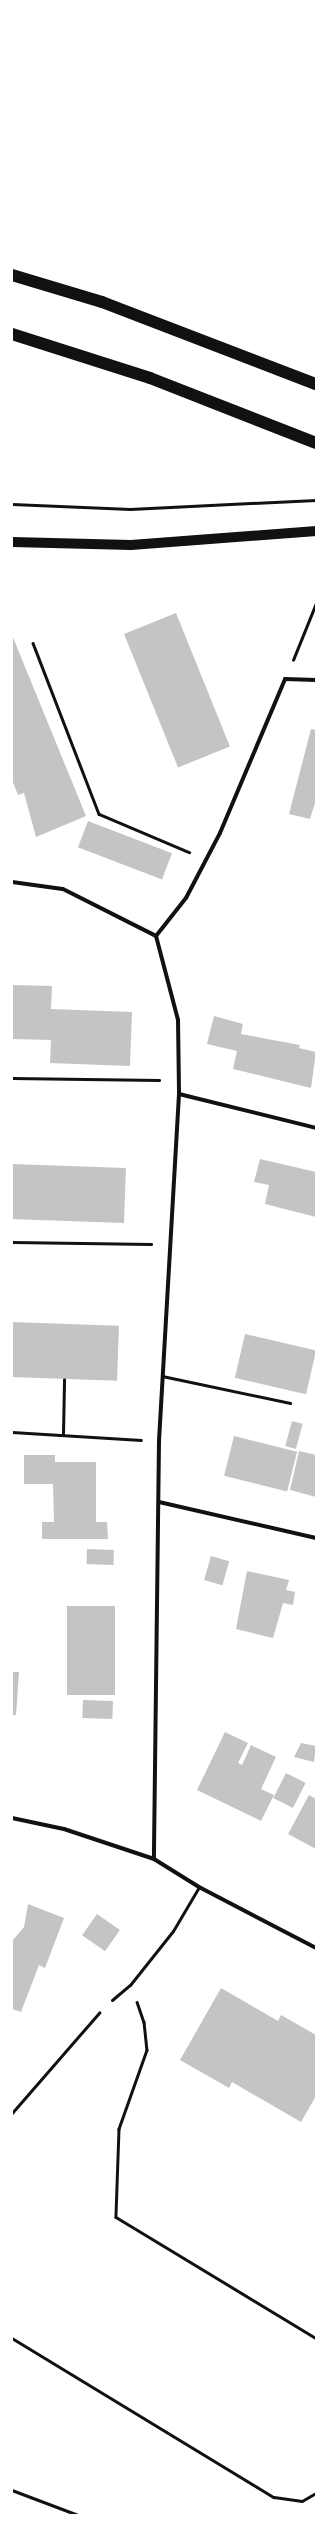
<!DOCTYPE html>
<style>
body{margin:0}
#map{position:relative;width:328px;height:2527px;overflow:hidden;background:#fff;font-family:"Open Sans",sans-serif}
div>[style]{position:absolute}
.building>*{inset:0;background:#c4c4c4;transform-origin:0 0}
.path>*{height:2.5px;margin:-1.25px;padding:0 1.25px;transform-origin:1.25px;border-radius:1.25px;background:#111}
.service>*{height:3px;margin:-1.5px;padding:0 1.5px;transform-origin:1.5px;border-radius:1.5px;background:#111}
.minor>*{height:4px;margin:-2px;padding:0 2px;transform-origin:2px;border-radius:2px;background:#111}
.primary>*{height:10px;margin:-5px;padding:0 5px;transform-origin:5px;border-radius:5px;background:#111}
.motorway>*{height:12px;margin:-6px;padding:0 6px;transform-origin:6px;border-radius:6px;background:#111}
span{translate:-50% -50%;white-space:nowrap;text-align:center;line-height:1.15;-webkit-text-stroke:3px #fff;paint-order:stroke}
.frame{position:absolute;inset:0;border:13px solid #fff;pointer-events:none}
</style>
<div id="map">
<div class="building">
<i style="left:176px;top:613px;width:144px;height:56px;rotate:68deg"></i>
<i style="clip-path:polygon(12px 635px,86px 816px,36px 837px,24px 793px,18px 795px,12px 780px)"></i>
<i style="clip-path:polygon(311px 729px,316px 730px,316px 800px,310px 819px,289px 814px)"></i>
<i style="left:88px;top:821px;width:90px;height:28px;rotate:21deg"></i>
<i style="clip-path:polygon(12px 985px,52px 986px,51px 1009px,132px 1012px,130px 1066px,50px 1063px,51px 1040px,12px 1039px)"></i>
<i style="clip-path:polygon(214px 1016px,243px 1024px,241px 1034px,300px 1045px,299px 1048px,316px 1052px,311px 1088px,233px 1069px,237px 1051px,207px 1044px)"></i>
<i style="clip-path:polygon(260px 1159px,316px 1172px,316px 1217px,265px 1204px,269px 1185px,254px 1182px)"></i>
<i style="left:12px;top:1164px;width:114px;height:55px;rotate:2deg"></i>
<i style="left:12px;top:1322px;width:107px;height:55px;rotate:2deg"></i>
<i style="left:245px;top:1334px;width:73px;height:45px;rotate:13deg"></i>
<i style="left:292px;top:1421px;width:11px;height:26px;rotate:15deg"></i>
<i style="left:234px;top:1436px;width:65px;height:41px;rotate:14deg"></i>
<i style="clip-path:polygon(299px 1451px,316px 1455px,316px 1497px,290px 1490px)"></i>
<i style="clip-path:polygon(24px 1455px,55px 1455px,55px 1462px,96px 1462px,96px 1522px,107px 1522px,108px 1539px,42px 1539px,42px 1522px,54px 1522px,53px 1484px,24px 1484px)"></i>
<i style="left:87px;top:1549px;width:27px;height:15px;rotate:2deg"></i>
<i style="left:211px;top:1556px;width:19px;height:25px;rotate:16deg"></i>
<i style="clip-path:polygon(247px 1571px,289px 1580px,286px 1590px,295px 1592px,293px 1605px,283px 1603px,273px 1638px,236px 1629px)"></i>
<i style="left:67px;top:1606px;width:48px;height:89px"></i>
<i style="clip-path:polygon(12px 1672px,19px 1672px,16px 1715px,12px 1715px)"></i>
<i style="left:83px;top:1700px;width:30px;height:18px;rotate:2deg"></i>
<i style="clip-path:polygon(225px 1732px,248px 1743px,238px 1763px,242px 1765px,251px 1745px,276px 1757px,261px 1789px,274px 1795px,261px 1821px,197px 1790px)"></i>
<i style="clip-path:polygon(301px 1743px,316px 1746px,314px 1762px,294px 1757px)"></i>
<i style="left:286px;top:1773px;width:22px;height:28px;rotate:27deg"></i>
<i style="clip-path:polygon(309px 1795px,316px 1799px,316px 1849px,288px 1834px)"></i>
<i style="clip-path:polygon(28px 1904px,64px 1918px,45px 1968px,39px 1965px,21px 2012px,12px 2009px,12px 1941px,24px 1927px)"></i>
<i style="left:97px;top:1914px;width:28px;height:26px;rotate:35deg"></i>
<i style="clip-path:polygon(221px 1988px,278px 2021px,281px 2015px,316px 2035px,316px 2096px,301px 2122px,232px 2082px,229px 2088px,180px 2060px)"></i>
</div>
<div class="path">
<i style="left:12px;top:504px;width:118px;rotate:2.4deg"></i>
<i style="left:130px;top:509px;width:186px;rotate:-2.8deg"></i>
<i style="left:33px;top:643px;width:183px;rotate:68.9deg"></i>
<i style="left:99px;top:814px;width:98px;rotate:22.9deg"></i>
<i style="left:293px;top:660px;width:61px;rotate:-68deg"></i>
<i style="left:12px;top:1078px;width:147px;rotate:0.8deg"></i>
<i style="left:12px;top:1242px;width:139px;rotate:0.8deg"></i>
<i style="left:12px;top:1432px;width:129px;rotate:3.5deg"></i>
<i style="left:63px;top:1434px;width:54px;rotate:-88.9deg"></i>
<i style="left:137px;top:2002px;width:21px;rotate:71deg"></i>
<i style="left:144px;top:2022px;width:28px;rotate:84deg"></i>
<i style="left:147px;top:2050px;width:84px;rotate:109.5deg"></i>
<i style="left:119px;top:2129px;width:88px;rotate:92deg"></i>
<i style="left:116px;top:2217px;width:234px;rotate:31.2deg"></i>
<i style="left:12px;top:2113px;width:133px;rotate:-49deg"></i>
<i style="left:12px;top:2338px;width:306px;rotate:31.3deg"></i>
<i style="left:274px;top:2497px;width:28px;rotate:8deg"></i>
<i style="left:302px;top:2501px;width:16px;rotate:-30deg"></i>
<i style="left:12px;top:2490px;width:71px;rotate:20.7deg"></i>
</div>
<div class="service">
<i style="left:162px;top:1376px;width:131px;rotate:11.9deg"></i>
<i style="left:112px;top:2000px;width:23px;rotate:-40deg"></i>
<i style="left:130px;top:1985px;width:69px;rotate:-51.5deg"></i>
<i style="left:173px;top:1931px;width:51px;rotate:-59.4deg"></i>
</div>
<div class="minor">
<i style="left:12px;top:882px;width:51px;rotate:7.8deg"></i>
<i style="left:63px;top:889px;width:104px;rotate:26.8deg"></i>
<i style="left:156px;top:936px;width:87px;rotate:75.3deg"></i>
<i style="left:178px;top:1020px;width:74px;rotate:89.2deg"></i>
<i style="left:179px;top:1094px;width:348px;rotate:93.3deg"></i>
<i style="left:159px;top:1441px;width:418px;rotate:90.7deg"></i>
<i style="left:156px;top:936px;width:48px;rotate:-51.7deg"></i>
<i style="left:186px;top:898px;width:73px;rotate:-62.4deg"></i>
<i style="left:220px;top:833px;width:167px;rotate:-67.1deg"></i>
<i style="left:285px;top:679px;width:31px;rotate:2deg"></i>
<i style="left:179px;top:1094px;width:141px;rotate:13.9deg"></i>
<i style="left:159px;top:1502px;width:161px;rotate:12.9deg"></i>
<i style="left:12px;top:1818px;width:53px;rotate:11.9deg"></i>
<i style="left:64px;top:1829px;width:95px;rotate:18.4deg"></i>
<i style="left:154px;top:1859px;width:53px;rotate:31.9deg"></i>
<i style="left:199px;top:1887px;width:132px;rotate:27.5deg"></i>
</div>
<div class="primary">
<i style="left:12px;top:542px;width:119px;rotate:1.4deg"></i>
<i style="left:131px;top:545px;width:186px;rotate:-4.3deg"></i>
</div>
<div class="motorway">
<i style="left:12px;top:275px;width:94px;rotate:16.7deg"></i>
<i style="left:102px;top:302px;width:229px;rotate:21deg"></i>
<i style="left:12px;top:334px;width:145px;rotate:17.7deg"></i>
<i style="left:150px;top:378px;width:178px;rotate:21.4deg"></i>
</div>
<div class="frame"></div>
</div>
